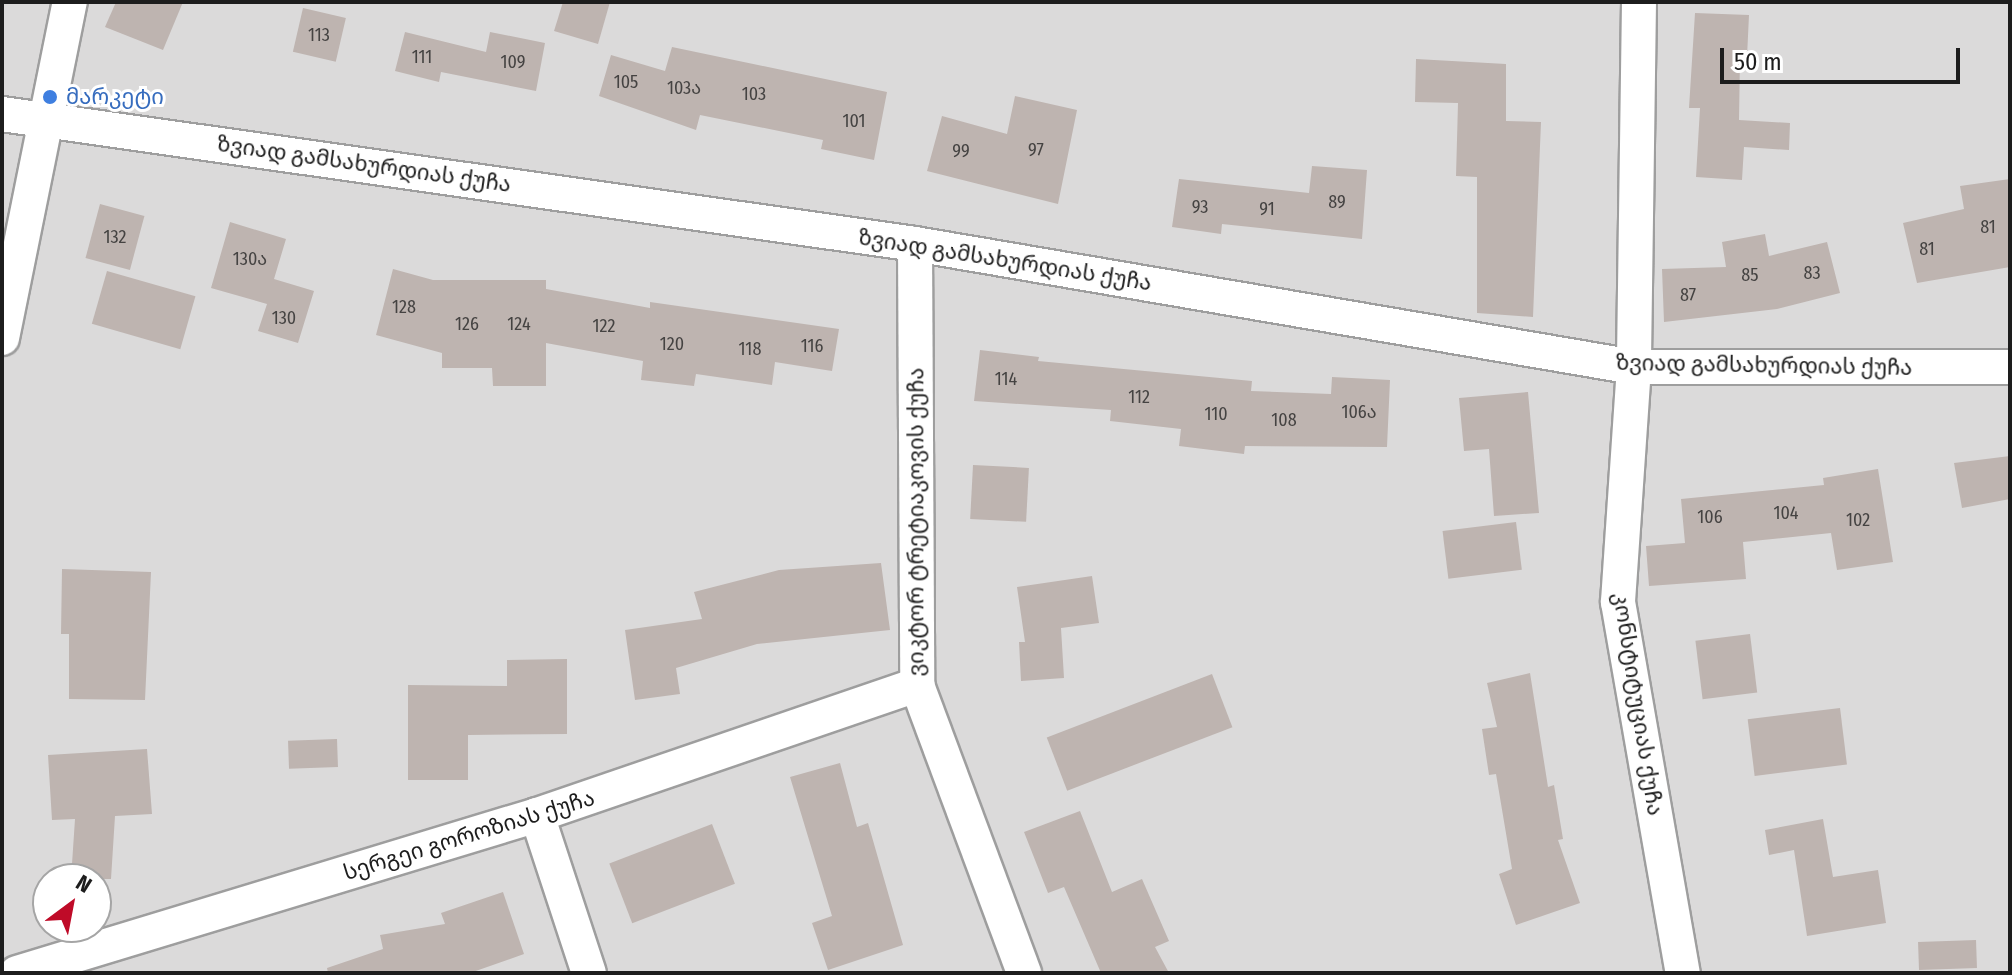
<!DOCTYPE html>
<meta charset="utf-8">
<style>
body{margin:0}
#map{position:relative;width:2012px;height:975px;overflow:hidden;background:#eee9e4;font-family:"Fira Sans Condensed","Noto Sans Georgian",sans-serif}
div>[style]{position:absolute}
.residential>*{inset:0;background:#dbdada}
.building>*{inset:0;background:#beb4b0;transform-origin:0 0}
.roads{filter:drop-shadow(2px 0 #9e9e9e) drop-shadow(-2px 0 #9e9e9e) drop-shadow(0 2px #9e9e9e) drop-shadow(0 -2px #9e9e9e)}
.minor>*{height:34px;margin:-17px;padding:0 17px;transform-origin:17px;border-radius:17px;background:#fff}
.dots>*{width:22px;height:22px;translate:-50% -50%;box-sizing:border-box;border:4px solid #fff;border-radius:50%}
span{translate:-50% -50%;white-space:nowrap;text-align:center;line-height:1.15;-webkit-text-stroke:6px #fff;paint-order:stroke}
.number-label{font-size:18px;color:#454342}
.number-label span{-webkit-text-stroke-width:0}
.shop-label{font-size:22px;color:#366cbe}
.left{translate:0 -50%;text-align:left}
.street-label{font-size:22px;color:#1d1d1d}
.frame{position:absolute;inset:0;border:4px solid #1d1d1d;pointer-events:none}
.north{position:absolute;left:32px;top:863px;width:80px;height:80px;box-sizing:border-box;background:#fff;border:2px solid #a5a5a5;border-radius:50%;rotate:32deg;font-size:22px;font-weight:700;line-height:32px;text-align:center;color:#1d1d1d}
.north::after{content:'';display:block;margin:auto;width:28px;height:36px;background:#bf0b28;clip-path:polygon(50% 0,100% 100%,50% 72%,0 100%)}
.scale{position:absolute;left:1720px;top:48px;width:240px;height:36px;box-sizing:border-box;border:4px solid #1d1d1d;border-top:0;padding-left:10px;font-size:24px;line-height:28px;white-space:nowrap;color:#1d1d1d;-webkit-text-stroke:6px #fff;paint-order:stroke}
</style>
<div id="map">
<div class="residential">
<i style="clip-path:polygon(evenodd,2px 2px,2010px 2px,2010px 973px,2px 973px,2px 2px,48px 879px,96px 879px,96px 927px,48px 927px,48px 879px)"></i>
</div>
<div class="building">
<i style="clip-path:polygon(116px 2px,183px 2px,163px 50px,105px 27px)"></i>
<i style="clip-path:polygon(563px 2px,610px 2px,598px 44px,554px 31px)"></i>
<i style="left:303px;top:8px;width:44px;height:45px;rotate:13deg"></i>
<i style="clip-path:polygon(1695px 13px,1749px 15px,1747px 57px,1740px 57px,1739px 120px,1790px 123px,1789px 150px,1744px 147px,1742px 180px,1696px 177px,1700px 108px,1689px 108px)"></i>
<i style="clip-path:polygon(405px 32px,486px 52px,490px 32px,545px 43px,536px 91px,441px 72px,439px 82px,395px 71px)"></i>
<i style="clip-path:polygon(672px 47px,887px 92px,874px 160px,821px 149px,823px 140px,700px 115px,696px 130px,599px 96px,611px 55px,665px 71px)"></i>
<i style="clip-path:polygon(1416px 59px,1506px 64px,1506px 121px,1541px 122px,1533px 317px,1477px 313px,1477px 177px,1456px 176px,1458px 103px,1415px 102px)"></i>
<i style="clip-path:polygon(1015px 96px,1077px 110px,1058px 204px,927px 171px,942px 116px,1007px 134px)"></i>
<i style="clip-path:polygon(1312px 166px,1367px 170px,1362px 239px,1222px 224px,1221px 234px,1172px 227px,1179px 179px,1309px 193px)"></i>
<i style="clip-path:polygon(2010px 179px,2010px 267px,1917px 283px,1903px 223px,1964px 209px,1960px 186px)"></i>
<i style="left:100px;top:204px;width:46px;height:56px;rotate:15deg"></i>
<i style="clip-path:polygon(230px 222px,286px 239px,274px 279px,314px 291px,298px 343px,258px 331px,267px 304px,211px 288px)"></i>
<i style="clip-path:polygon(1765px 234px,1769px 256px,1827px 242px,1840px 293px,1777px 309px,1664px 322px,1662px 269px,1726px 267px,1722px 242px)"></i>
<i style="clip-path:polygon(393px 269px,433px 280px,546px 280px,546px 289px,650px 308px,650px 302px,839px 329px,832px 371px,775px 362px,772px 385px,696px 374px,694px 386px,641px 380px,643px 361px,546px 343px,546px 386px,493px 386px,492px 368px,442px 368px,442px 353px,376px 335px)"></i>
<i style="left:107px;top:271px;width:92px;height:55px;rotate:16deg"></i>
<i style="clip-path:polygon(980px 350px,1039px 357px,1038px 361px,1252px 381px,1251px 391px,1331px 394px,1332px 377px,1390px 380px,1387px 447px,1245px 446px,1244px 454px,1179px 446px,1181px 429px,1110px 421px,1111px 410px,974px 401px)"></i>
<i style="clip-path:polygon(1528px 392px,1539px 513px,1494px 516px,1489px 449px,1464px 451px,1459px 398px)"></i>
<i style="clip-path:polygon(2010px 456px,2010px 499px,1962px 508px,1954px 463px)"></i>
<i style="left:973px;top:465px;width:56px;height:54px;rotate:3deg"></i>
<i style="clip-path:polygon(1878px 469px,1893px 562px,1837px 570px,1831px 533px,1743px 542px,1746px 579px,1649px 586px,1646px 546px,1685px 543px,1681px 499px,1824px 485px,1823px 478px)"></i>
<i style="left:1516px;top:522px;width:48px;height:74px;rotate:83deg"></i>
<i style="clip-path:polygon(881px 563px,890px 630px,757px 644px,676px 668px,680px 694px,635px 700px,625px 630px,702px 619px,694px 592px,779px 570px)"></i>
<i style="clip-path:polygon(62px 569px,151px 572px,145px 700px,69px 699px,69px 634px,61px 634px)"></i>
<i style="clip-path:polygon(1092px 576px,1099px 623px,1061px 628px,1064px 678px,1021px 681px,1019px 642px,1025px 642px,1017px 587px)"></i>
<i style="left:1750px;top:634px;width:59px;height:55px;rotate:83deg"></i>
<i style="clip-path:polygon(567px 659px,567px 734px,468px 735px,468px 780px,408px 780px,408px 685px,507px 686px,507px 660px)"></i>
<i style="clip-path:polygon(1530px 673px,1548px 787px,1554px 785px,1563px 839px,1558px 840px,1580px 903px,1516px 925px,1499px 874px,1512px 869px,1496px 774px,1489px 775px,1482px 729px,1497px 727px,1487px 683px)"></i>
<i style="left:1212px;top:674px;width:57px;height:177px;rotate:69deg"></i>
<i style="left:1840px;top:708px;width:57px;height:93px;rotate:83deg"></i>
<i style="left:337px;top:739px;width:28px;height:49px;rotate:88deg"></i>
<i style="clip-path:polygon(147px 749px,152px 814px,115px 816px,111px 879px,71px 879px,75px 819px,52px 820px,48px 755px)"></i>
<i style="clip-path:polygon(840px 763px,857px 827px,868px 823px,903px 945px,828px 970px,812px 923px,832px 916px,790px 777px)"></i>
<i style="clip-path:polygon(1080px 811px,1112px 892px,1142px 879px,1169px 941px,1155px 947px,1169px 973px,1101px 973px,1064px 887px,1048px 893px,1024px 832px)"></i>
<i style="clip-path:polygon(1823px 819px,1833px 877px,1878px 870px,1886px 923px,1807px 936px,1794px 850px,1769px 855px,1765px 830px)"></i>
<i style="left:712px;top:824px;width:64px;height:110px;rotate:69deg"></i>
<i style="clip-path:polygon(503px 892px,524px 954px,470px 973px,328px 973px,327px 968px,383px 949px,380px 935px,445px 924px,441px 913px)"></i>
<i style="left:1976px;top:940px;width:28px;height:58px;rotate:88deg"></i>
</div>
<div class="roads">
<div class="minor">
<i style="left:1639px;top:2px;width:365px;rotate:90.8deg"></i>
<i style="left:1634px;top:367px;width:236px;rotate:93.9deg"></i>
<i style="left:1618px;top:602px;width:377px;rotate:80.1deg"></i>
<i style="left:2px;top:114px;width:922px;rotate:8.1deg"></i>
<i style="left:915px;top:244px;width:729px;rotate:9.71deg"></i>
<i style="left:1634px;top:367px;width:376px"></i>
<i style="left:915px;top:244px;width:441px;rotate:89.7deg"></i>
<i style="left:917px;top:685px;width:307px;rotate:69.6deg"></i>
<i style="left:2px;top:338px;width:343px;rotate:-78.6deg"></i>
<i style="left:537px;top:815px;width:166px;rotate:71.8deg"></i>
<i style="left:17px;top:973px;width:543px;rotate:-16.9deg"></i>
<i style="left:537px;top:815px;width:402px;rotate:-18.9deg"></i>
</div>
</div>
<div class="dots">
<i style="left:50px;top:97px;background:#3f7fe0"></i>
</div>
<div class="number-label">
<span style="left:319px;top:35px">113</span>
<span style="left:422px;top:57px">111</span>
<span style="left:513px;top:62px">109</span>
<span style="left:626px;top:82px">105</span>
<span style="left:684px;top:88px">103ა</span>
<span style="left:754px;top:94px">103</span>
<span style="left:854px;top:121px">101</span>
<span style="left:1036px;top:150px">97</span>
<span style="left:961px;top:151px">99</span>
<span style="left:1337px;top:202px">89</span>
<span style="left:1200px;top:207px">93</span>
<span style="left:1267px;top:209px">91</span>
<span style="left:1988px;top:227px">81</span>
<span style="left:115px;top:237px">132</span>
<span style="left:1927px;top:249px">81</span>
<span style="left:250px;top:259px">130ა</span>
<span style="left:1812px;top:273px">83</span>
<span style="left:1750px;top:275px">85</span>
<span style="left:1688px;top:295px">87</span>
<span style="left:404px;top:307px">128</span>
<span style="left:284px;top:318px">130</span>
<span style="left:467px;top:324px">126</span>
<span style="left:519px;top:324px">124</span>
<span style="left:604px;top:326px">122</span>
<span style="left:672px;top:344px">120</span>
<span style="left:812px;top:346px">116</span>
<span style="left:750px;top:349px">118</span>
<span style="left:1006px;top:379px">114</span>
<span style="left:1139px;top:397px">112</span>
<span style="left:1359px;top:412px">106ა</span>
<span style="left:1216px;top:414px">110</span>
<span style="left:1284px;top:420px">108</span>
<span style="left:1786px;top:513px">104</span>
<span style="left:1710px;top:517px">106</span>
<span style="left:1858px;top:520px">102</span>
</div>
<div class="shop-label">
<span class="left" style="left:66px;top:97px">მარკეტი</span>
</div>
<div class="street-label">
<span style="left:364px;top:164px;rotate:8deg">ზვიად გამსახურდიას ქუჩა</span>
<span style="left:1005px;top:260px;rotate:9deg">ზვიად გამსახურდიას ქუჩა</span>
<span style="left:1764px;top:365px;rotate:1deg">ზვიად გამსახურდიას ქუჩა</span>
<span style="left:916px;top:522px;rotate:-90deg">ვიკტორ ტრეტიაკოვის ქუჩა</span>
<span style="left:1638px;top:704px;rotate:81deg">კონსტიტუციას ქუჩა</span>
<span style="left:469px;top:835px;rotate:-17deg">სერგეი გოროზიას ქუჩა</span>
</div>
<div class="frame"></div>
<div class="north">N</div>
<div class="scale">50 m</div>
</div>
